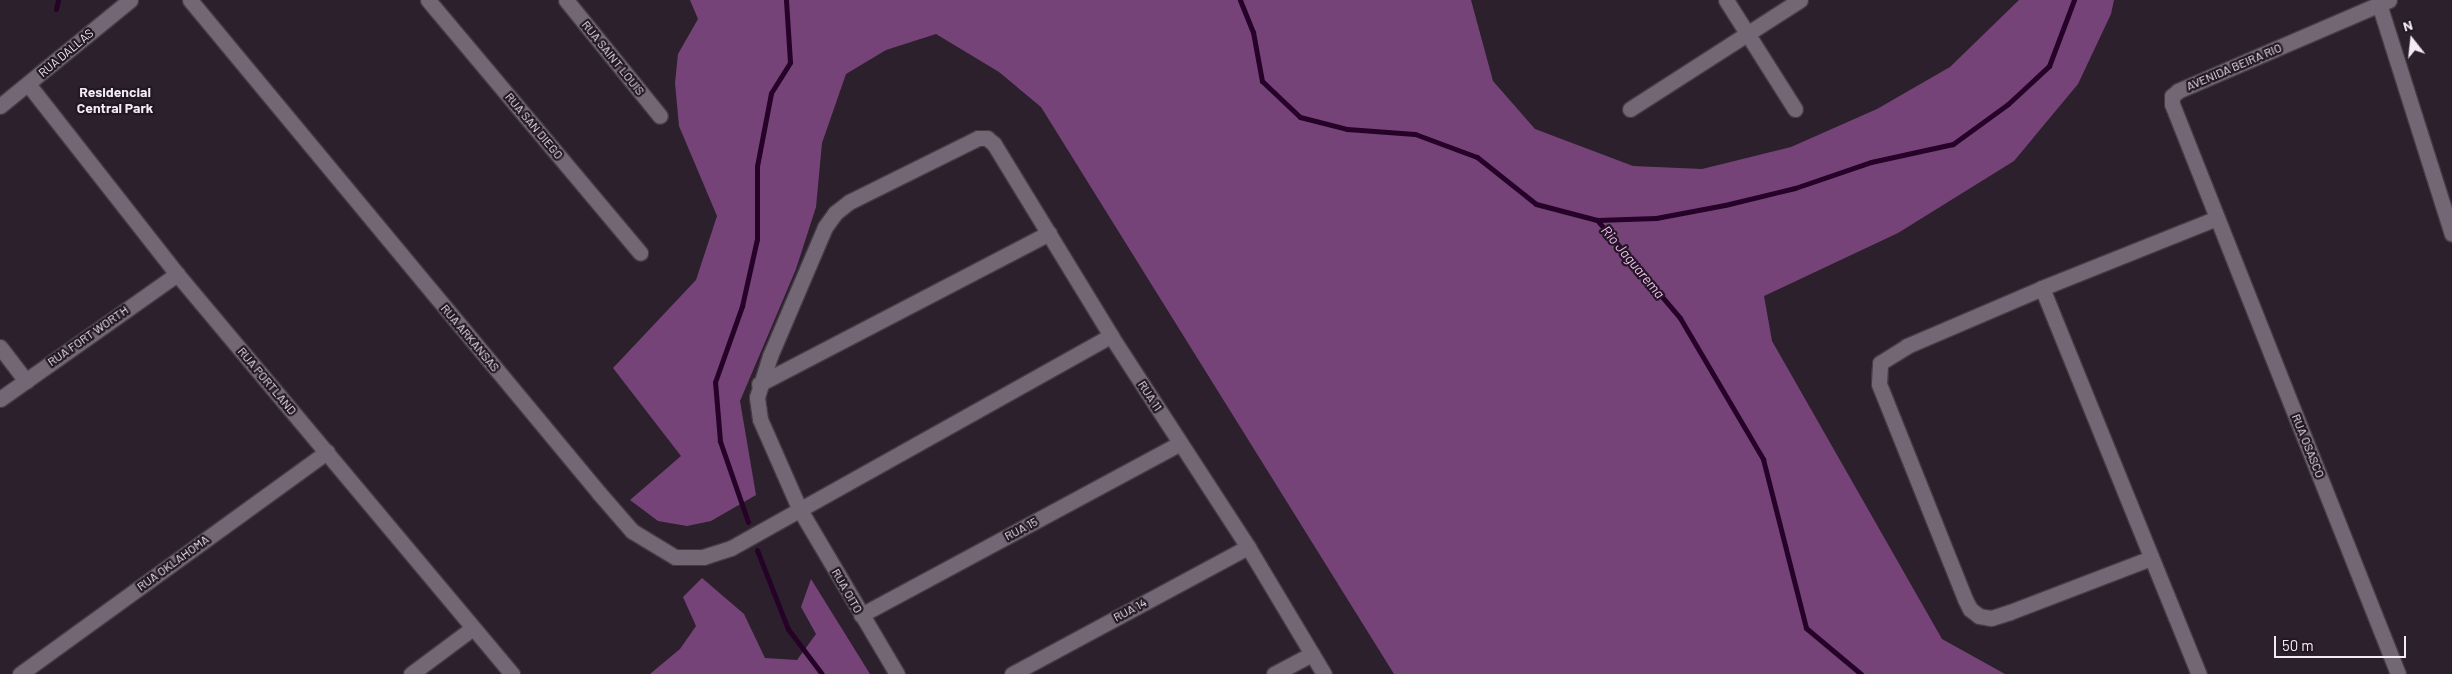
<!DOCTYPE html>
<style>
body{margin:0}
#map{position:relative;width:2452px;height:674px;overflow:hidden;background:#2c202c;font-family:Barlow,sans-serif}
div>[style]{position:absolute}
.forest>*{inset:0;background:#764379}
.stream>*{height:5px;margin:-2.5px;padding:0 2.5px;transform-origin:2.5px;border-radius:2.5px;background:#260229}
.roads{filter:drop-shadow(1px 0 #453b45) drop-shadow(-1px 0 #453b45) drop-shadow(0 1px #453b45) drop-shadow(0 -1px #453b45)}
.minor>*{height:15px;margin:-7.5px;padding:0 7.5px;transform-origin:7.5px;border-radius:7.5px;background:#746775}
span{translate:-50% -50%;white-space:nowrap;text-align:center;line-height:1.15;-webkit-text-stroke:4.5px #221722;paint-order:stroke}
.street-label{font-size:12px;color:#f3ebf3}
.neighbourhood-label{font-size:14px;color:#f3ebf3;font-weight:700}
.water-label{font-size:14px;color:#f7bafa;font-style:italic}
.north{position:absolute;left:2387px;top:15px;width:50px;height:50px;-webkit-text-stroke:4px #221722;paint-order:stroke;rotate:344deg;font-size:14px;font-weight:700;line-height:20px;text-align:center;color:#f3ebf3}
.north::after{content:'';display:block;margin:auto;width:18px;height:22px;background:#f3ebf3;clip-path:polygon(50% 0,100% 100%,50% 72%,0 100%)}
.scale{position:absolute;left:2274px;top:636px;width:132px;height:22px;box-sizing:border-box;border:2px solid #f3ebf3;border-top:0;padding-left:6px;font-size:15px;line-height:18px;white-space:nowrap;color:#f3ebf3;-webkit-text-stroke:4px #221722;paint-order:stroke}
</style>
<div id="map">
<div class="forest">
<i style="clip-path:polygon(690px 0,1471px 0,1493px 81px,1535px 129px,1633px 166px,1702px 169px,1791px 147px,1877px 109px,1950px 67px,2019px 0,2114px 0,2111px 14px,2078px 84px,2014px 161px,1898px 233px,1764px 296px,1772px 341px,1942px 639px,2005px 674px,1394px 674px,1041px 107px,999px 72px,936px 34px,886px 50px,846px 74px,822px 143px,816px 207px,796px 269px,740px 401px,756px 495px,711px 521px,687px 526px,658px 521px,630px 500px,681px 456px,613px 368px,696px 280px,717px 216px,679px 126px,675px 83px,678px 54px,698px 19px)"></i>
<i style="clip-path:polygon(702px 578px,744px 614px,765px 658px,797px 660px,816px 634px,801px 607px,811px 579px,870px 674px,650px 674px,680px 649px,696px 626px,683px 597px)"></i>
</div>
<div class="stream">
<i style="left:1240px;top:0;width:35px;rotate:68deg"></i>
<i style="left:1253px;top:32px;width:50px;rotate:79.6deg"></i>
<i style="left:1262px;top:81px;width:52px;rotate:43.5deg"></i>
<i style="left:1300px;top:117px;width:49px;rotate:14.3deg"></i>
<i style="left:1347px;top:129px;width:68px;rotate:4.2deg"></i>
<i style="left:1415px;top:134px;width:66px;rotate:20.4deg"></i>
<i style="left:1477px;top:157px;width:75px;rotate:38.5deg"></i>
<i style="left:1536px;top:204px;width:63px;rotate:14.7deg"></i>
<i style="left:1597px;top:220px;width:128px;rotate:49.7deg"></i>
<i style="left:1680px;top:318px;width:164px;rotate:59.5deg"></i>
<i style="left:1763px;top:459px;width:174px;rotate:75.7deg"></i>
<i style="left:1806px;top:628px;width:72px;rotate:39.9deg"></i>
<i style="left:56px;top:9px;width:9px;rotate:-77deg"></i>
<i style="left:1597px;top:220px;width:59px;rotate:-1.9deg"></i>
<i style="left:1656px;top:218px;width:70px;rotate:-10.7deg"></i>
<i style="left:1725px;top:205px;width:72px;rotate:-13.7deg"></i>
<i style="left:1795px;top:188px;width:80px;rotate:-18.9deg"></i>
<i style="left:1871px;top:162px;width:84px;rotate:-12.4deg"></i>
<i style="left:1953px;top:144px;width:68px;rotate:-36deg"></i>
<i style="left:2008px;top:104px;width:56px;rotate:-42.8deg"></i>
<i style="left:2049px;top:66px;width:71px;rotate:-69.3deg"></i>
<i style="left:748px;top:522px;width:86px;rotate:-109.1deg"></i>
<i style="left:720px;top:441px;width:59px;rotate:-94.8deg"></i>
<i style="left:715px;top:382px;width:81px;rotate:-70.4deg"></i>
<i style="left:742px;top:306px;width:69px;rotate:-77.4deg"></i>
<i style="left:757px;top:239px;width:73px;rotate:-90deg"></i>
<i style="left:757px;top:166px;width:74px;rotate:-79.1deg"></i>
<i style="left:771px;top:93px;width:36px;rotate:-58deg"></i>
<i style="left:790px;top:62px;width:62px;rotate:-93.7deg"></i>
<i style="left:757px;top:550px;width:85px;rotate:68.6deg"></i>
<i style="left:788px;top:629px;width:56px;rotate:52.9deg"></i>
</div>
<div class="roads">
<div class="minor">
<i style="left:190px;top:0;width:641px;rotate:50.32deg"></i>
<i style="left:599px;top:493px;width:50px;rotate:49deg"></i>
<i style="left:632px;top:531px;width:50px;rotate:31.2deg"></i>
<i style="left:675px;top:557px;width:28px"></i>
<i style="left:703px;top:557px;width:29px;rotate:-18deg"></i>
<i style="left:731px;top:548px;width:435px;rotate:-29.2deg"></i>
<i style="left:428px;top:0;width:330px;rotate:50deg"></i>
<i style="left:566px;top:0;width:149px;rotate:51deg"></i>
<i style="left:1726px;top:0;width:129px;rotate:57.7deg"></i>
<i style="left:2389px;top:0;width:230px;rotate:156.7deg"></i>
<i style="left:2178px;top:91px;width:8px;rotate:140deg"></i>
<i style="left:2172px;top:96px;width:8px;rotate:90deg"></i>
<i style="left:2172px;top:104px;width:613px;rotate:68.37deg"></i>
<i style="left:2379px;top:4px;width:241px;rotate:72.4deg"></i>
<i style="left:28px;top:84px;width:241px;rotate:51.9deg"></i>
<i style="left:177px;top:274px;width:522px;rotate:50.05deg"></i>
<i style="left:0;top:106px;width:168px;rotate:-39.2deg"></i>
<i style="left:1630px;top:109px;width:202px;rotate:-32.7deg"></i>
<i style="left:2042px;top:288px;width:417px;rotate:67.9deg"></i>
<i style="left:0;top:347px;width:43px;rotate:52.6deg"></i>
<i style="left:759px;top:384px;width:327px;rotate:-27.5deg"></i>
<i style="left:0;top:399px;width:217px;rotate:-35.2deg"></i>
<i style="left:2151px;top:558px;width:151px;rotate:159deg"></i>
<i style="left:2010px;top:612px;width:20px;rotate:162deg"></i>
<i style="left:1991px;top:618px;width:12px;rotate:-171deg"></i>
<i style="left:1979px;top:616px;width:11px;rotate:-142deg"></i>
<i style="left:1970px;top:609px;width:11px;rotate:-117deg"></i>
<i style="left:1965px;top:599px;width:232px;rotate:-111.8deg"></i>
<i style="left:1879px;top:384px;width:21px;rotate:-87deg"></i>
<i style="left:1880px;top:363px;width:32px;rotate:-32deg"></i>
<i style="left:1907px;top:346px;width:147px;rotate:-23.2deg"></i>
<i style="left:2042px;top:288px;width:188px;rotate:-21.8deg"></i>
<i style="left:861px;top:615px;width:362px;rotate:-28.3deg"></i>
<i style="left:20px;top:674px;width:379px;rotate:-35.9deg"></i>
<i style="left:411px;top:674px;width:77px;rotate:-36.6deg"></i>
<i style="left:897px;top:674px;width:193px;rotate:-120.6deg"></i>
<i style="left:799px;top:508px;width:97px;rotate:-113.7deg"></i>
<i style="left:760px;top:419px;width:22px;rotate:-98deg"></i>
<i style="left:757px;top:397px;width:43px;rotate:-72.4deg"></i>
<i style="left:770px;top:356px;width:140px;rotate:-66.9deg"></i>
<i style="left:825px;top:227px;width:17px;rotate:-54deg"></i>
<i style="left:835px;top:213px;width:18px;rotate:-38deg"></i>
<i style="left:849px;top:202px;width:144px;rotate:-26.4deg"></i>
<i style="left:978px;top:138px;width:9px"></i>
<i style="left:987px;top:138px;width:9px;rotate:41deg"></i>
<i style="left:994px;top:144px;width:225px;rotate:58.6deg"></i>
<i style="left:1111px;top:336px;width:252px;rotate:57deg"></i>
<i style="left:1248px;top:547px;width:148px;rotate:59.1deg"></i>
<i style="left:1012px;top:674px;width:268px;rotate:-28.3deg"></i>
<i style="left:1274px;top:674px;width:43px;rotate:-27.8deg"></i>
</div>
</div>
<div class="street-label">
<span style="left:66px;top:53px;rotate:-40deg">RUA DALLAS</span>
<span style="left:613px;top:58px;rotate:51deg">RUA SAINT LOUIS</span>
<span style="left:2234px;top:67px;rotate:-23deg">AVENIDA BEIRA RIO</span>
<span style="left:534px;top:126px;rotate:50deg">RUA SAN DIEGO</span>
<span style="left:88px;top:336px;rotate:-35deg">RUA FORT WORTH</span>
<span style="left:470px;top:338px;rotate:50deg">RUA ARKANSAS</span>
<span style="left:267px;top:381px;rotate:50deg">RUA PORTLAND</span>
<span style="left:1150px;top:396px;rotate:57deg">RUA 11</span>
<span style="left:2308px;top:446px;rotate:68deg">RUA OSASCO</span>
<span style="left:1021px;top:529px;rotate:-28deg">RUA 15</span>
<span style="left:173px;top:563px;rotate:-36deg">RUA OKLAHOMA</span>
<span style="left:847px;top:591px;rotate:60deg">RUA OITO</span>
<span style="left:1130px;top:610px;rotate:-28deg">RUA 14</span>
</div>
<div class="neighbourhood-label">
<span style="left:115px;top:100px">Residencial<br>Central Park</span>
</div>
<div class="water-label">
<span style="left:1633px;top:262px;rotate:50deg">Rio Jaguarema</span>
</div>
<div class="north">N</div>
<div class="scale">50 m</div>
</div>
